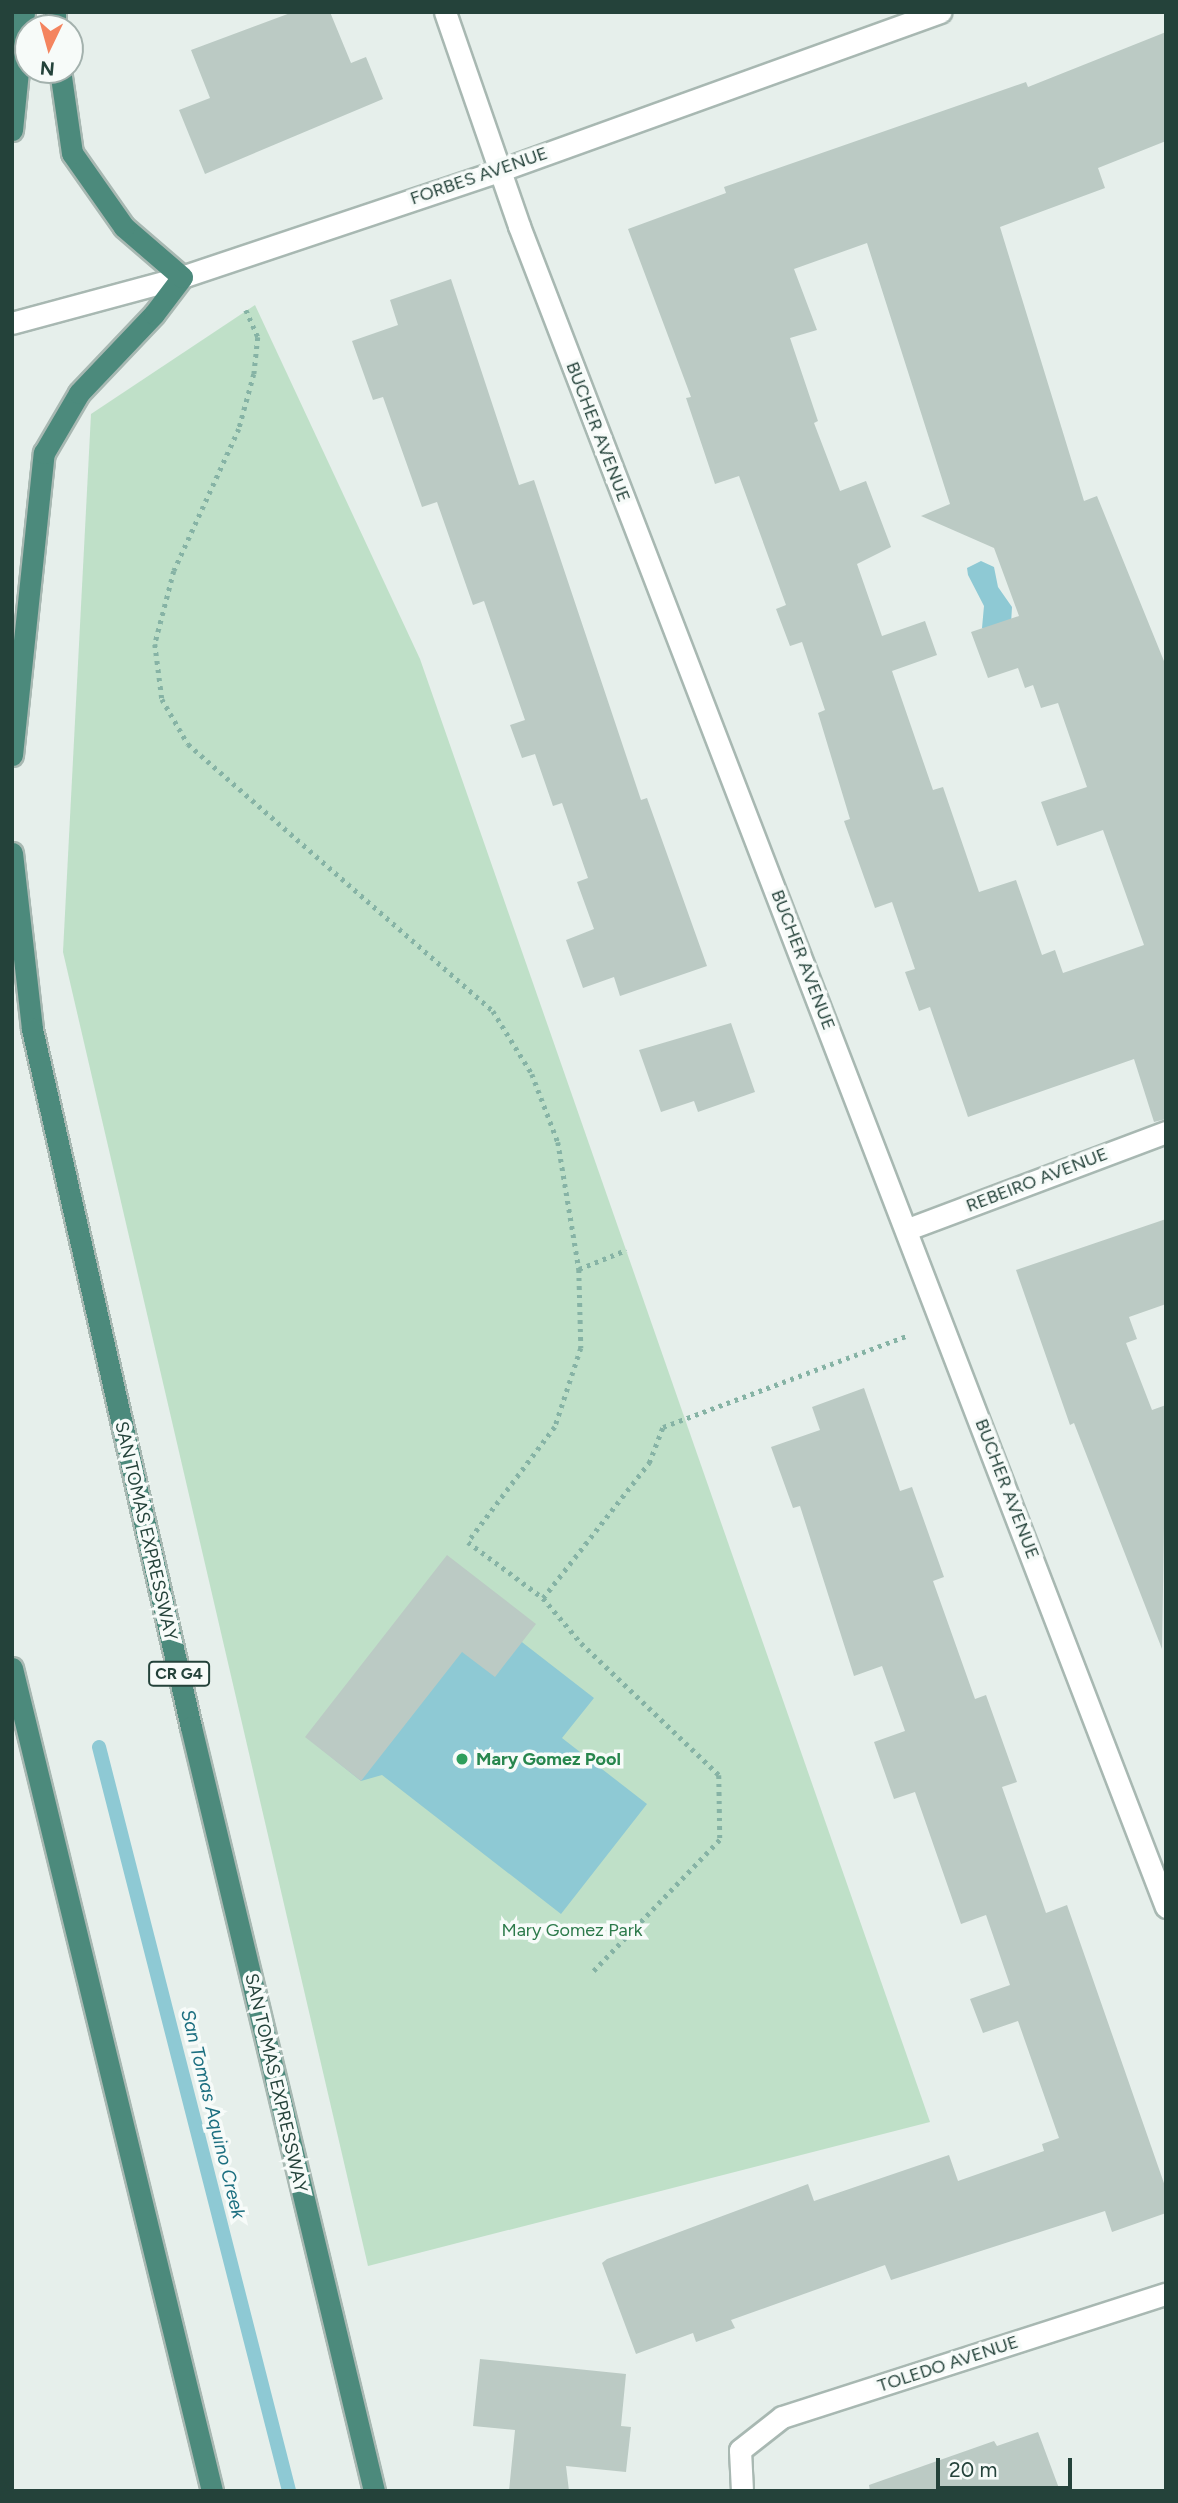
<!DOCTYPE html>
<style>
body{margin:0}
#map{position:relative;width:1178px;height:2503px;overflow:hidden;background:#e6efeb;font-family:Figtree,sans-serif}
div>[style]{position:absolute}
.green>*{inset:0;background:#bfe0c8}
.water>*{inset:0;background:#8ec9d4}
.stream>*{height:14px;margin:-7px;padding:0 7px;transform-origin:7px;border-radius:7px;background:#8ec9d4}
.building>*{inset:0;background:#bbcac4}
.path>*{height:4.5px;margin-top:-2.25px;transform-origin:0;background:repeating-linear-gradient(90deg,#86b3a5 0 3.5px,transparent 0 8.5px)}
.roads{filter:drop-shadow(2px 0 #a8b8b2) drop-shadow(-2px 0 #a8b8b2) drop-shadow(0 2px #a8b8b2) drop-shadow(0 -2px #a8b8b2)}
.minor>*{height:21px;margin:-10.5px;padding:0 10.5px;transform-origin:10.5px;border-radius:10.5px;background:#fff}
.tertiary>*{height:21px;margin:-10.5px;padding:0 10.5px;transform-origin:10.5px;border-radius:10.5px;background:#fff}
.trunk>*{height:21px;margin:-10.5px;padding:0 10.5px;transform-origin:10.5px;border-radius:10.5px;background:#4c8a7c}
.dots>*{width:19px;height:19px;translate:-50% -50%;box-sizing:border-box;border:4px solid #f7fbf9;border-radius:50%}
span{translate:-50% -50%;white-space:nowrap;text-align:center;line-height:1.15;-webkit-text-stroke:7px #f7fbf9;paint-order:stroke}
.shield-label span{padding:2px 5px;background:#f7fbf9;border:2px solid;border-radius:5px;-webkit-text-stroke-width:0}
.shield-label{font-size:16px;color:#24423a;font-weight:700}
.street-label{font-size:18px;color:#24423a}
.leisure-label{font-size:18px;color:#27864d;font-weight:700}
.left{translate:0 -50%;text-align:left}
.park-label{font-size:18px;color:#2d7a4b}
.water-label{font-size:19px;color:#1c6f80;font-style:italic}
.frame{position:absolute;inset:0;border:14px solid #24423a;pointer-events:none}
.north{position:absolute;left:14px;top:14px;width:70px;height:70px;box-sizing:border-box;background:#f7fbf9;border:2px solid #a3b1ad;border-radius:50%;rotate:185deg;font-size:19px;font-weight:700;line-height:28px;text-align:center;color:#24423a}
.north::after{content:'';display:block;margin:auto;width:24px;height:32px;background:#f4845f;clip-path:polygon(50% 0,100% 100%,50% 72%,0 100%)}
.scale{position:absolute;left:936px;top:2458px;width:136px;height:32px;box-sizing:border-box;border:4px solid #24423a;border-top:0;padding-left:9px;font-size:21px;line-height:24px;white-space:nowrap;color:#24423a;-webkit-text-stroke:5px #f7fbf9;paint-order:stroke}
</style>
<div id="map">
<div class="green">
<i style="clip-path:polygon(255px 305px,420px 659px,930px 2122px,368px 2266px,63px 952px,91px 414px)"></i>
</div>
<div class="water">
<i style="clip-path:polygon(981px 561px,994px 567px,998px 587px,1012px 607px,1011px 624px,998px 631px,982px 628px,984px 606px,968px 575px,967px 568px)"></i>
<i style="clip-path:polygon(442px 1580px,594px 1698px,562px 1738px,647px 1804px,561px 1914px,382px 1775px,361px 1781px,315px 1744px)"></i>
</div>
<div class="stream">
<i style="left:99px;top:1747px;width:768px;rotate:75.67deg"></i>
</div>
<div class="building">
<i style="clip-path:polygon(293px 12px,330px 12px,351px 63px,366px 57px,383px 99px,205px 174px,179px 110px,210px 98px,191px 50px)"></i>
<i style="clip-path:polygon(evenodd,1166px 32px,1166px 141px,1098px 168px,1105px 188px,1000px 227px,1084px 501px,1097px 496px,1166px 666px,1166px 1119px,1154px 1122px,1134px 1059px,968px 1117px,930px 1007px,919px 1011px,905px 972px,915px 969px,892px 902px,875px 908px,844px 821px,850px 819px,818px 713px,825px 710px,802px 642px,790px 646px,776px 609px,786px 605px,739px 476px,715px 484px,686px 398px,691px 397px,628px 229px,726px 193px,724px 187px,1026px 82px,1028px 87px,1166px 32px,867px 243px,950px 504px,921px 516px,994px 548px,1019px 616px,971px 632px,988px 678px,1018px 668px,1025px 688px,1033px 685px,1041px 708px,1058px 703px,1087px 787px,1041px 802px,1057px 846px,1103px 830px,1144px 945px,1063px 973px,1055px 950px,1042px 955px,1016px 880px,979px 892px,943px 787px,933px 790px,892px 671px,937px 655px,925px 621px,882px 636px,857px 564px,891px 547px,866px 481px,840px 491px,814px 423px,818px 421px,790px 338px,817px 330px,794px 269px,867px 243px)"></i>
<i style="clip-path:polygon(451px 279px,519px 485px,534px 480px,641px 800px,647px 798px,707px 966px,620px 996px,614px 977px,583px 988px,566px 940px,594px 929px,577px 882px,588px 878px,562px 803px,553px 806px,535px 754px,522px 758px,510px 725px,525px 720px,484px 601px,473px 605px,437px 502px,422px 507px,383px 397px,373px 400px,352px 341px,398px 325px,390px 300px)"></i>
<i style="clip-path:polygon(731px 1023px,755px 1092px,698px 1112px,694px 1101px,661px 1112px,639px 1050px)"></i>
<i style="clip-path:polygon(1166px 1219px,1166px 1304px,1129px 1317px,1137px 1339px,1126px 1343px,1152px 1410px,1166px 1405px,1162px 1649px,1074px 1423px,1070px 1425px,1016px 1270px)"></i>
<i style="clip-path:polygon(864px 1388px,900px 1491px,912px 1487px,944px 1577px,933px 1581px,975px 1699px,986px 1695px,1017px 1782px,1002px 1787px,1046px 1913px,1067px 1905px,1166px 2189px,1166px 2213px,1112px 2232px,1105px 2211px,891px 2280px,885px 2265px,731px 2320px,735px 2328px,696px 2342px,693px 2333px,636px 2354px,602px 2263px,607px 2259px,808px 2184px,814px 2201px,949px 2155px,958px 2181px,1044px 2151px,1042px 2144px,1059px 2138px,1018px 2021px,983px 2033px,970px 1999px,1010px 1985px,986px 1915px,961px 1924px,915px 1792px,894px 1799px,874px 1742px,905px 1731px,882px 1666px,854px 1676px,800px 1506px,793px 1508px,771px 1447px,820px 1430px,812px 1407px)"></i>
<i style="clip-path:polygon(447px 1555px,536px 1624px,495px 1677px,462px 1652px,361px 1781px,305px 1737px)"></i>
<i style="clip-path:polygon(480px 2359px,626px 2374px,621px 2426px,631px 2427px,626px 2472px,566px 2466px,569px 2491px,509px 2491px,515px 2430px,473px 2426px)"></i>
<i style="clip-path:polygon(1038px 2432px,1060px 2491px,870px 2491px,869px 2485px,994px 2441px,997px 2446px)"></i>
</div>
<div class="path">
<i style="left:246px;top:310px;width:30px;rotate:66deg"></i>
<i style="left:258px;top:337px;width:37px;rotate:96deg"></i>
<i style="left:254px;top:374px;width:57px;rotate:105.3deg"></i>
<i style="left:239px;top:429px;width:156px;rotate:114.6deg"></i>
<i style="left:174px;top:571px;width:75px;rotate:104.6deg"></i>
<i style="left:155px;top:644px;width:55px;rotate:82.7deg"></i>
<i style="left:162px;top:699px;width:52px;rotate:60deg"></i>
<i style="left:188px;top:744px;width:405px;rotate:41.2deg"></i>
<i style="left:493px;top:1011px;width:74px;rotate:58.2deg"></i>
<i style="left:532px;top:1074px;width:73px;rotate:69.1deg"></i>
<i style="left:558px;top:1142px;width:129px;rotate:80.6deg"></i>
<i style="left:579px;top:1269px;width:51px;rotate:-22deg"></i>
<i style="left:579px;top:1269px;width:79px;rotate:88.5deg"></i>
<i style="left:581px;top:1348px;width:83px;rotate:108.2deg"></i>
<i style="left:555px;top:1427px;width:144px;rotate:127.1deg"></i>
<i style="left:468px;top:1542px;width:94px;rotate:36.7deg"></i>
<i style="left:543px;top:1598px;width:59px;rotate:49.8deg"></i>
<i style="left:581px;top:1643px;width:191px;rotate:43.7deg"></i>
<i style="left:719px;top:1775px;width:65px;rotate:89.1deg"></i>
<i style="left:720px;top:1840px;width:182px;rotate:133.9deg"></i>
<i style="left:543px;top:1598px;width:172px;rotate:-51.9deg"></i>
<i style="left:649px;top:1463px;width:39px;rotate:-69deg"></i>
<i style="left:663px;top:1427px;width:259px;rotate:-20.5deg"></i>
</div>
<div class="roads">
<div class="minor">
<i style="left:445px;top:12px;width:226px;rotate:70.9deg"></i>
<i style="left:519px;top:226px;width:1801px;rotate:68.95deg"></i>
<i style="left:908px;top:1229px;width:276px;rotate:-20.6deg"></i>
<i style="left:742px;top:2491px;width:41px;rotate:-92.8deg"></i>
<i style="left:740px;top:2450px;width:53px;rotate:-38.2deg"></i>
<i style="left:782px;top:2417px;width:403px;rotate:-17.8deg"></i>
</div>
<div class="tertiary">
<i style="left:12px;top:323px;width:176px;rotate:-15.1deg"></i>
<i style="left:182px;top:277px;width:336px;rotate:-18.5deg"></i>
<i style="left:501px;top:170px;width:467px;rotate:-19.8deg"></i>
</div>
<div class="trunk">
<i style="left:55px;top:12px;width:16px;rotate:90deg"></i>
<i style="left:12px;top:130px;width:119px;rotate:-84.2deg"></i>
<i style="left:12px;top:755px;width:304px;rotate:-84deg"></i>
<i style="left:44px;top:453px;width:69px;rotate:-59.7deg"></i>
<i style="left:79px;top:393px;width:109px;rotate:-46.5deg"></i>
<i style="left:154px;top:314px;width:46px;rotate:-52.9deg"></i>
<i style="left:182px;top:277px;width:77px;rotate:-139.2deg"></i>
<i style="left:124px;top:227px;width:90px;rotate:-125.1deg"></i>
<i style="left:72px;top:153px;width:84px;rotate:-98.2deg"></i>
<i style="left:12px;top:853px;width:177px;rotate:83.5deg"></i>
<i style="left:32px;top:1029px;width:716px;rotate:77.17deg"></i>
<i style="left:191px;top:1727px;width:786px;rotate:76.53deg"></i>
<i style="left:12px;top:1668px;width:847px;rotate:76.34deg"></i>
</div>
</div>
<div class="dots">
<i style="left:462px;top:1759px;background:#2e9e5b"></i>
</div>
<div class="shield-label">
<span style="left:179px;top:1674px">CR G4</span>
</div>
<div class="street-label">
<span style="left:479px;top:176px;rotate:-19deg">FORBES AVENUE</span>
<span style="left:598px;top:432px;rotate:69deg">BUCHER AVENUE</span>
<span style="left:803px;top:960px;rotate:69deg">BUCHER AVENUE</span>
<span style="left:1037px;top:1180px;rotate:-21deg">REBEIRO AVENUE</span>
<span style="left:1007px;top:1489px;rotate:69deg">BUCHER AVENUE</span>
<span style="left:146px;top:1531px;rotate:77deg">SAN TOMAS EXPRESSWAY</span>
<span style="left:276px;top:2083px;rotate:77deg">SAN TOMAS EXPRESSWAY</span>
<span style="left:948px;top:2364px;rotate:-18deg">TOLEDO AVENUE</span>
</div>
<div class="leisure-label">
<span class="left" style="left:476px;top:1759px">Mary Gomez Pool</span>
</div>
<div class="park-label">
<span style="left:572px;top:1930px">Mary Gomez Park</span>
</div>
<div class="water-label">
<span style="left:213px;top:2114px;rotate:76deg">San Tomas Aquino Creek</span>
</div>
<div class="frame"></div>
<div class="north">N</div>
<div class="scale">20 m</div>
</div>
